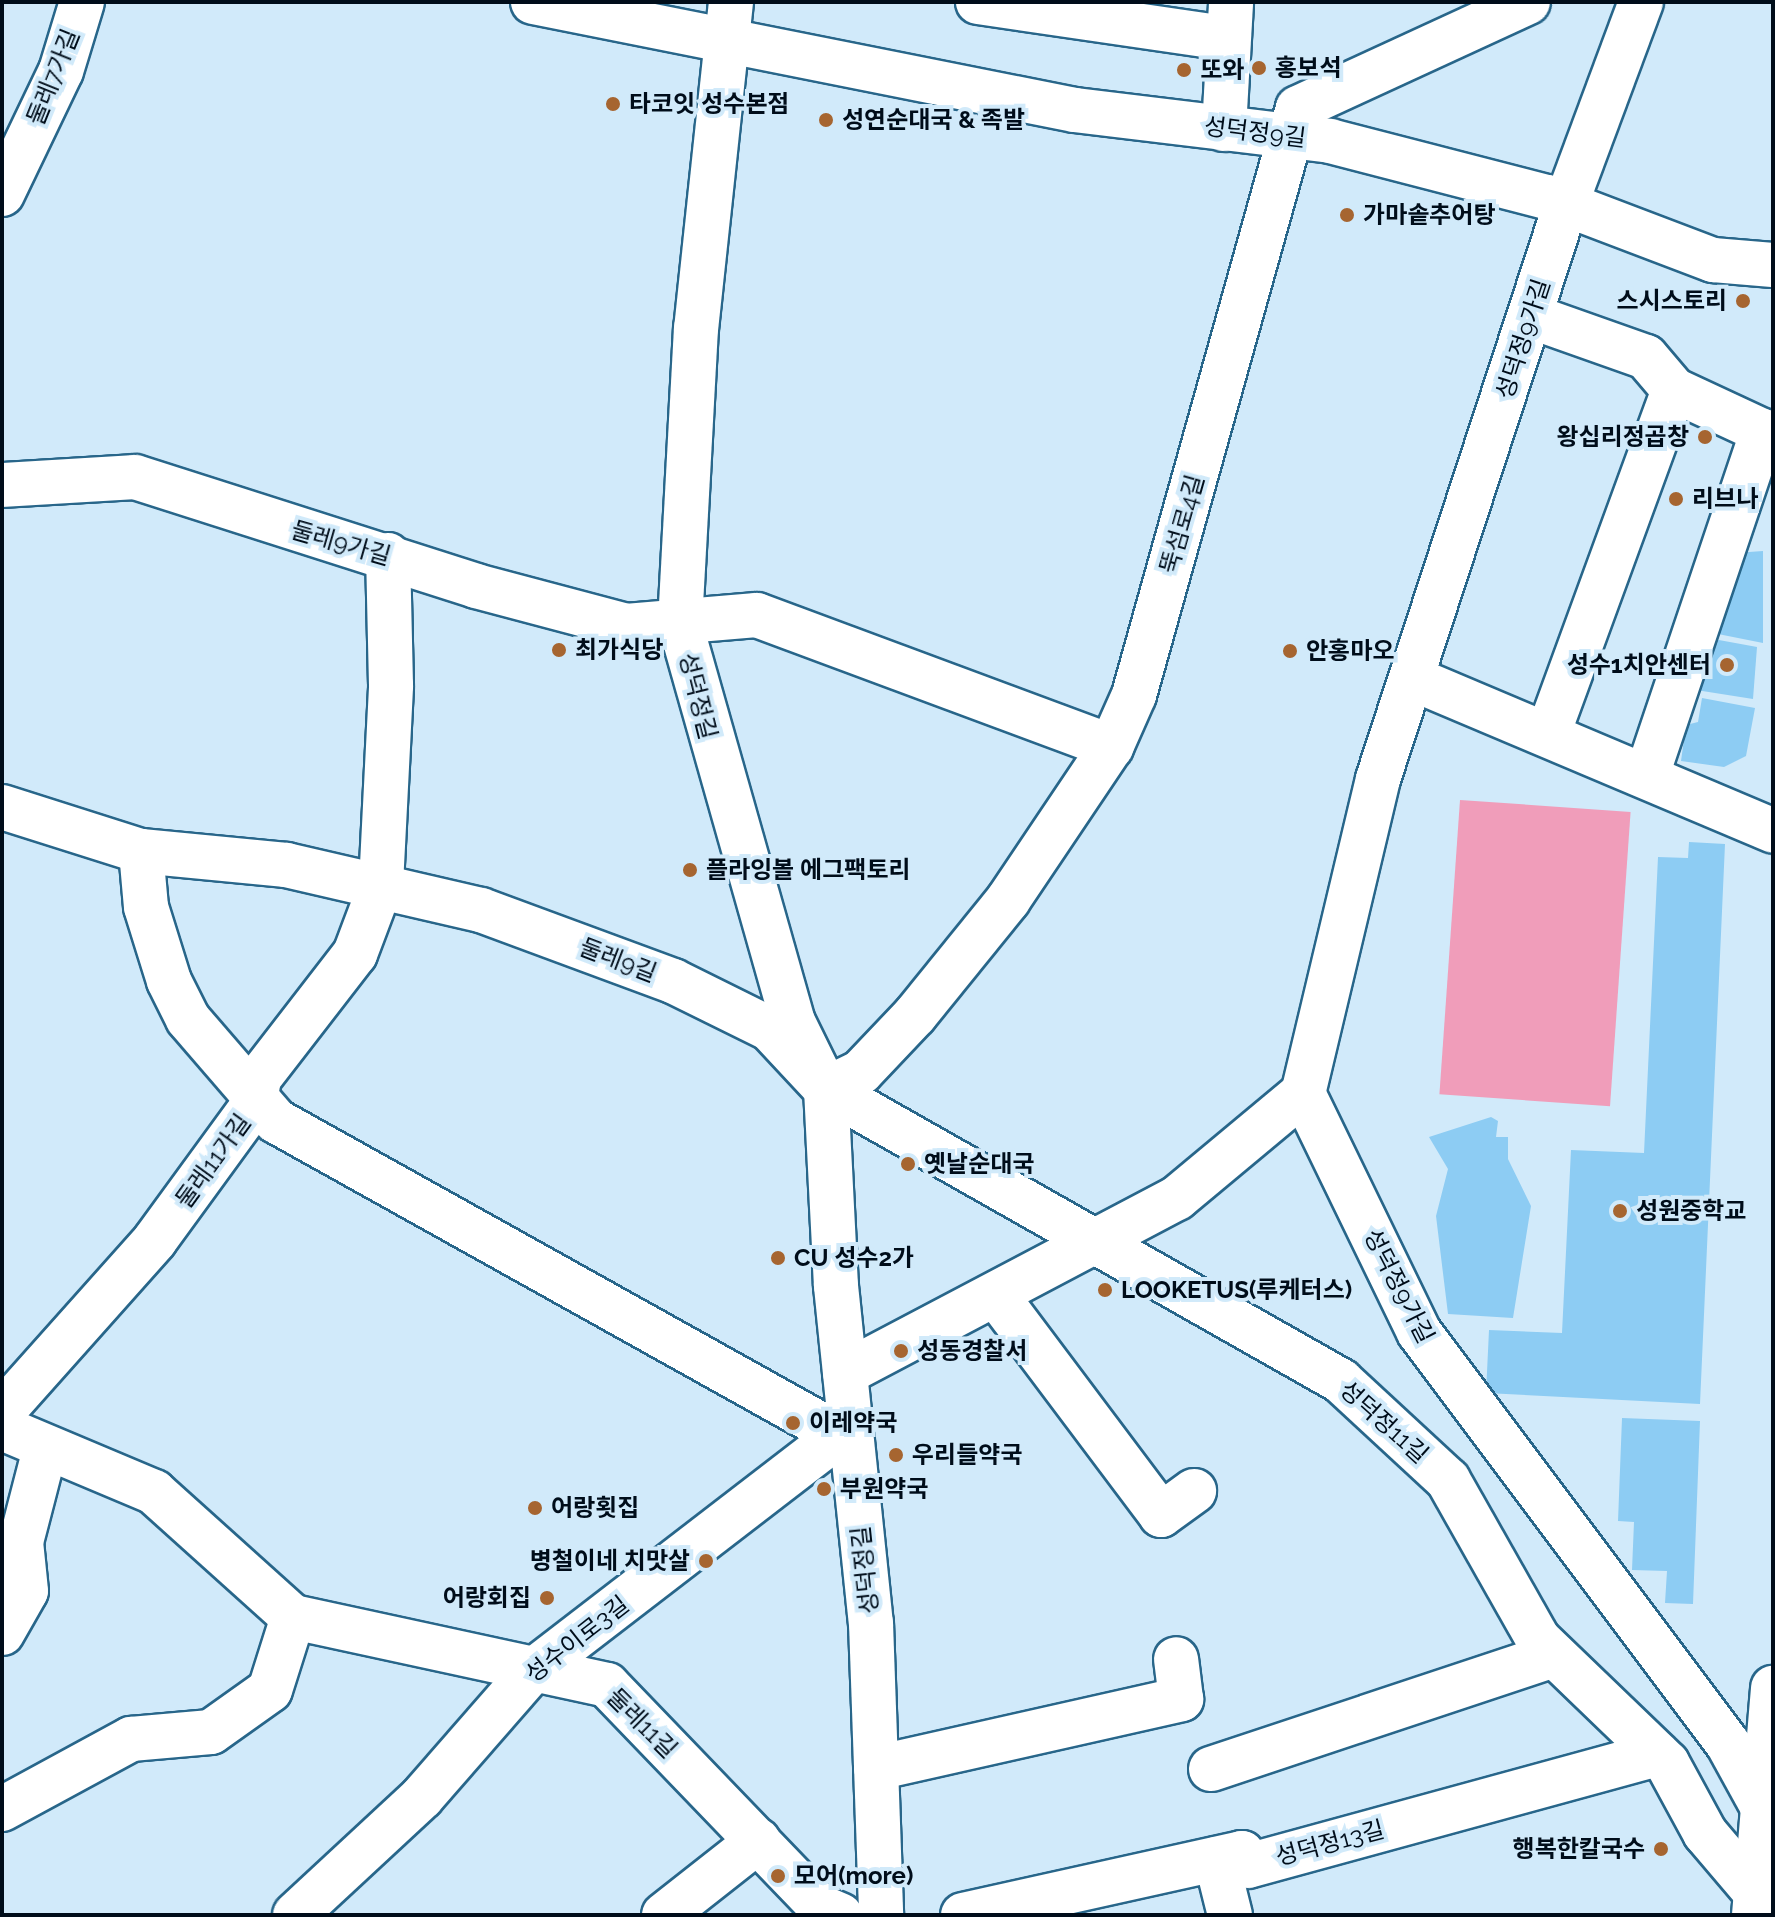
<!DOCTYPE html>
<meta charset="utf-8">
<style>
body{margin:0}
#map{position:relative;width:1775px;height:1917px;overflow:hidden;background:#d1eafa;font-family:Raleway,"Noto Sans KR",sans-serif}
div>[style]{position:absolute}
.green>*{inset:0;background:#f09dba;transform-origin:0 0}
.building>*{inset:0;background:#8dccf3}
.roads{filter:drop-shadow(2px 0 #28668a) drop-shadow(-2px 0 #28668a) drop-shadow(0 2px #28668a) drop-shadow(0 -2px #28668a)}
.minor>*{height:44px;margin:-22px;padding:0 22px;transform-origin:22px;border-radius:22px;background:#fff}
.major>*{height:44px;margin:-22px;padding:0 22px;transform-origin:22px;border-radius:22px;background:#fff}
.dots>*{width:22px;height:22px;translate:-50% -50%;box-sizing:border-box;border:4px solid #d1eafa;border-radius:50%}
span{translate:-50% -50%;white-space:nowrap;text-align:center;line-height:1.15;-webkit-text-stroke:8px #d1eafa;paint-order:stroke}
.poi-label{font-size:24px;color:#000d1a;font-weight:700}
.left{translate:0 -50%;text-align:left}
.right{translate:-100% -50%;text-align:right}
.street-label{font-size:24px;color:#000d1a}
.frame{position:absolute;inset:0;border:4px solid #000d1a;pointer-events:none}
</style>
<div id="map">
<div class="green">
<i style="left:1460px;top:800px;width:171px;height:295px;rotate:4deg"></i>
</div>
<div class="building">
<i style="clip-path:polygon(1763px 551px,1763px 643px,1708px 632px,1735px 553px)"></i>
<i style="clip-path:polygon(1708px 638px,1757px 647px,1753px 699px,1696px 690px)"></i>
<i style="clip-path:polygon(1702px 698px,1755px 708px,1746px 756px,1724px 767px,1681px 761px,1686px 725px,1698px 722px)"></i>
<i style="clip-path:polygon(1689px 842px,1725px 844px,1700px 1404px,1486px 1393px,1489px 1330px,1562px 1333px,1571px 1150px,1644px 1153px,1658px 857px,1688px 858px)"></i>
<i style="clip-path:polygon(1491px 1117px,1498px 1121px,1496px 1137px,1508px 1137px,1508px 1159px,1531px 1206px,1513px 1318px,1448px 1314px,1436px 1216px,1448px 1169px,1429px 1137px)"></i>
<i style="clip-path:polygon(1622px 1418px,1700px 1421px,1693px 1604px,1665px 1603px,1667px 1571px,1632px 1570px,1634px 1522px,1618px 1521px)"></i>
</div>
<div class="roads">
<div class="minor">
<i style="left:533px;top:2px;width:553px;rotate:11.27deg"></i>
<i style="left:1075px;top:110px;width:257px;rotate:6.9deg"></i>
<i style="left:1330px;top:141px;width:224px;rotate:14.5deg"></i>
<i style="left:1547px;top:197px;width:178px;rotate:20.8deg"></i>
<i style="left:1713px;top:260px;width:60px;rotate:4.8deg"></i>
<i style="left:731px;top:2px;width:328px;rotate:96.1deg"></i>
<i style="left:696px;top:328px;width:295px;rotate:93.1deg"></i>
<i style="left:680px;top:623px;width:412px;rotate:74.2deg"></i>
<i style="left:792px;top:1020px;width:77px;rotate:63.8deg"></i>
<i style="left:826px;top:1089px;width:197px;rotate:87.1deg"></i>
<i style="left:836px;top:1286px;width:339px;rotate:84.1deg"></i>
<i style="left:871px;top:1623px;width:292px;rotate:88deg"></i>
<i style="left:978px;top:2px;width:251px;rotate:8.3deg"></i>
<i style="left:1641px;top:2px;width:215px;rotate:110.4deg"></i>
<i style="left:1566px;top:204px;width:605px;rotate:108.11deg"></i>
<i style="left:1378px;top:779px;width:323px;rotate:103.4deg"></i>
<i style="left:1303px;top:1093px;width:266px;rotate:64.1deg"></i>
<i style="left:1419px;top:1332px;width:515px;rotate:53.13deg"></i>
<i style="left:1728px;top:1744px;width:94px;rotate:61.2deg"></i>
<i style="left:1224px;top:129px;width:127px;rotate:-86.8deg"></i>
<i style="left:2px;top:194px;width:136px;rotate:-64.4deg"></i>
<i style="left:61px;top:71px;width:72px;rotate:-73.1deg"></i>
<i style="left:1530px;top:316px;width:123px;rotate:19.5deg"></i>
<i style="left:1646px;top:357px;width:43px;rotate:49.7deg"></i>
<i style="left:1674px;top:390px;width:109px;rotate:24.9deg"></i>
<i style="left:2px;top:485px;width:133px;rotate:-3.4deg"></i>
<i style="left:135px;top:477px;width:358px;rotate:17.7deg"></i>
<i style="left:476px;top:586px;width:155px;rotate:14.9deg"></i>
<i style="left:626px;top:626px;width:131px;rotate:-4.8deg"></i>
<i style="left:757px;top:615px;width:378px;rotate:20.4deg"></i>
<i style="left:1414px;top:679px;width:390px;rotate:22.9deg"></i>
<i style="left:1548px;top:734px;width:366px;rotate:-69.9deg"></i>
<i style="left:1647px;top:775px;width:363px;rotate:-71.4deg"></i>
<i style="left:2px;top:807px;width:146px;rotate:17.6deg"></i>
<i style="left:141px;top:851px;width:146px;rotate:5.5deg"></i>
<i style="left:286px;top:865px;width:200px;rotate:13deg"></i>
<i style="left:481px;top:910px;width:205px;rotate:20.3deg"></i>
<i style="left:673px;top:981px;width:108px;rotate:26.3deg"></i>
<i style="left:770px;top:1029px;width:82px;rotate:47deg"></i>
<i style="left:826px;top:1089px;width:592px;rotate:29.55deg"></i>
<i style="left:1341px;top:1381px;width:146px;rotate:42.8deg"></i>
<i style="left:1448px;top:1480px;width:183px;rotate:60.5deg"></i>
<i style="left:1538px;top:1639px;width:179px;rotate:43.9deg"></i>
<i style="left:1667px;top:1763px;width:80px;rotate:61.5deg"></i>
<i style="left:1705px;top:1833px;width:79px;rotate:49.6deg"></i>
<i style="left:141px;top:851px;width:56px;rotate:84.9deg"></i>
<i style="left:146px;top:907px;width:77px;rotate:72.7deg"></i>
<i style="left:169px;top:981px;width:42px;rotate:63.4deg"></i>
<i style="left:188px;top:1019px;width:135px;rotate:49.2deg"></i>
<i style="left:276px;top:1121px;width:645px;rotate:29.15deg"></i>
<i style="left:826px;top:1089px;width:39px;rotate:-26deg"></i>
<i style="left:861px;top:1072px;width:79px;rotate:-46.5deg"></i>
<i style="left:915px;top:1015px;width:148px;rotate:-51deg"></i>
<i style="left:1008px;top:900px;width:184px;rotate:-56.1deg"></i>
<i style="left:1111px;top:747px;width:57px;rotate:-66.1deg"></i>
<i style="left:1134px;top:695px;width:609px;rotate:-74.39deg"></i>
<i style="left:1298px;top:108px;width:253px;rotate:-24.7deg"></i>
<i style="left:996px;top:1295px;width:275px;rotate:53.1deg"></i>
<i style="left:1161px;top:1515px;width:41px;rotate:-36deg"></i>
<i style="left:845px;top:1373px;width:375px;rotate:-27.8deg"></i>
<i style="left:1177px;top:1198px;width:164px;rotate:-39.8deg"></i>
<i style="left:2px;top:1412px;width:230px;rotate:-48.3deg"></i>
<i style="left:155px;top:1240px;width:170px;rotate:-53.9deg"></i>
<i style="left:255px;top:1103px;width:25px;rotate:-81deg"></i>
<i style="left:259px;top:1078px;width:157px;rotate:-52.3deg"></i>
<i style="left:355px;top:954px;width:74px;rotate:-69.4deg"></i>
<i style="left:381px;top:885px;width:200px;rotate:-87.1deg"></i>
<i style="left:391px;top:685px;width:130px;rotate:-91.3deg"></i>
<i style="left:2px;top:1428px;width:165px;rotate:22.8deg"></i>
<i style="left:154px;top:1492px;width:187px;rotate:42deg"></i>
<i style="left:293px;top:1617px;width:321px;rotate:12.2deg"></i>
<i style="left:607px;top:1685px;width:308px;rotate:46.1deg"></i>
<i style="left:821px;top:1907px;width:21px;rotate:23deg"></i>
<i style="left:2px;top:1633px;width:48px;rotate:-60.3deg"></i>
<i style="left:26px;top:1591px;width:49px;rotate:-95.8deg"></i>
<i style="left:21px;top:1542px;width:96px;rotate:-75.5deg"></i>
<i style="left:876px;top:1768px;width:313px;rotate:-12.7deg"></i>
<i style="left:1181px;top:1699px;width:40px;rotate:-97.1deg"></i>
<i style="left:1211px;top:1769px;width:361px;rotate:-18.4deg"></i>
<i style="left:2px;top:1809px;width:147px;rotate:-28.5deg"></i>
<i style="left:131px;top:1739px;width:80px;rotate:-5deg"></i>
<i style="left:211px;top:1732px;width:72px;rotate:-35.4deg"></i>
<i style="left:270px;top:1690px;width:77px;rotate:-72.5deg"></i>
<i style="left:1216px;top:1859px;width:58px;rotate:76deg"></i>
<i style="left:295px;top:1915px;width:173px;rotate:-42.9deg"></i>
<i style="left:422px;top:1797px;width:164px;rotate:-48.9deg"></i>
<i style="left:530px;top:1673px;width:405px;rotate:-37.6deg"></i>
<i style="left:664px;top:1915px;width:120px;rotate:-38.2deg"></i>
<i style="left:963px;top:1915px;width:286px;rotate:-12.5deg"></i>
<i style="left:1242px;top:1853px;width:14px;rotate:65deg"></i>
<i style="left:1248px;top:1866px;width:424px;rotate:-15.3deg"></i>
</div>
<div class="major">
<i style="left:1754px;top:1915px;width:228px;rotate:-85.2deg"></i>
</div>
</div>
<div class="dots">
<i style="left:1259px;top:68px;background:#a66530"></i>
<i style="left:1184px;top:70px;background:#a66530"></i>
<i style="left:613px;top:104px;background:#a66530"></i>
<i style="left:826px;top:120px;background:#a66530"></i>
<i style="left:1347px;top:215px;background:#a66530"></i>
<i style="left:1743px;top:301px;background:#a66530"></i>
<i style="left:1705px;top:437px;background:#a66530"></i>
<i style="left:1676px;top:499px;background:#a66530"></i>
<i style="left:559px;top:650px;background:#a66530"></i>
<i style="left:1290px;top:651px;background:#a66530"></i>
<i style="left:1727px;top:665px;background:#a66530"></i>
<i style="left:690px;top:870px;background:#a66530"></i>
<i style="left:908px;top:1164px;background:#a66530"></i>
<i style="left:1620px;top:1211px;background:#a66530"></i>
<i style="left:778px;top:1258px;background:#a66530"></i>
<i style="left:1105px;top:1290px;background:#a66530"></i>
<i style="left:901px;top:1351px;background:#a66530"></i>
<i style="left:793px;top:1423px;background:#a66530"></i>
<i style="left:896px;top:1455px;background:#a66530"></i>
<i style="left:824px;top:1489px;background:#a66530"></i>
<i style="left:535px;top:1508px;background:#a66530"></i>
<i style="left:706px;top:1561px;background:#a66530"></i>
<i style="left:547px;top:1598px;background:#a66530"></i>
<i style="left:1661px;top:1849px;background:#a66530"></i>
<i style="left:778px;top:1876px;background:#a66530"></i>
</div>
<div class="poi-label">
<span class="left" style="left:1275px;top:68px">홍보석</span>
<span class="left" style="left:1200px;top:70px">또와</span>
<span class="left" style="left:629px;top:104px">타코잇 성수본점</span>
<span class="left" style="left:842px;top:120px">성연순대국 &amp; 족발</span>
<span class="left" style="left:1363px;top:215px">가마솥추어탕</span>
<span class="right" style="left:1727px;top:301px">스시스토리</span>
<span class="right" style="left:1689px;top:437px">왕십리정곱창</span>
<span class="left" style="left:1692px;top:499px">리브나</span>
<span class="left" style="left:575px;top:650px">최가식당</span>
<span class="left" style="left:1306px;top:651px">안홍마오</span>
<span class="right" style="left:1711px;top:665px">성수1치안센터</span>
<span class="left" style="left:706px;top:870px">플라잉볼 에그팩토리</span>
<span class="left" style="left:924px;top:1164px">옛날순대국</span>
<span class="left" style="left:1636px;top:1211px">성원중학교</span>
<span class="left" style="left:794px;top:1258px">CU 성수2가</span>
<span class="left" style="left:1121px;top:1290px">LOOKETUS(루케터스)</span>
<span class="left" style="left:917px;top:1351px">성동경찰서</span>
<span class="left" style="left:809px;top:1423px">이레약국</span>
<span class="left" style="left:912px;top:1455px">우리들약국</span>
<span class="left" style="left:840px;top:1489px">부원약국</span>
<span class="left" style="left:551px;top:1508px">어랑횟집</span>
<span class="right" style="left:690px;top:1561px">병철이네 치맛살</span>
<span class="right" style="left:531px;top:1598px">어랑회집</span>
<span class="right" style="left:1645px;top:1849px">행복한칼국수</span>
<span class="left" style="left:794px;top:1876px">모어(more)</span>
</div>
<div class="street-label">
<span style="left:53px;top:77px;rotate:-68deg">둘레7가길</span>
<span style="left:1255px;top:132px;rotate:7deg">성덕정9길</span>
<span style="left:1523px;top:339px;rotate:-72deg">성덕정9가길</span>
<span style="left:1182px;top:524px;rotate:-74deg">뚝섬로4길</span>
<span style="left:341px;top:543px;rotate:16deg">둘레9가길</span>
<span style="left:698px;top:696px;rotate:76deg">성덕정길</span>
<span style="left:618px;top:960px;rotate:21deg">둘레9길</span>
<span style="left:213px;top:1161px;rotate:-54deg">둘레11가길</span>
<span style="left:1399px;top:1286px;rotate:63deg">성덕정9가길</span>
<span style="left:1384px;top:1422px;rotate:42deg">성덕정11길</span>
<span style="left:865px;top:1570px;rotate:-96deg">성덕정길</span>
<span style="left:577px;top:1639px;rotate:-38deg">성수이로3길</span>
<span style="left:642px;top:1723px;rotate:45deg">둘레11길</span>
<span style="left:1330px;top:1843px;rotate:-15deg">성덕정13길</span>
</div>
<div class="frame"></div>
</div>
